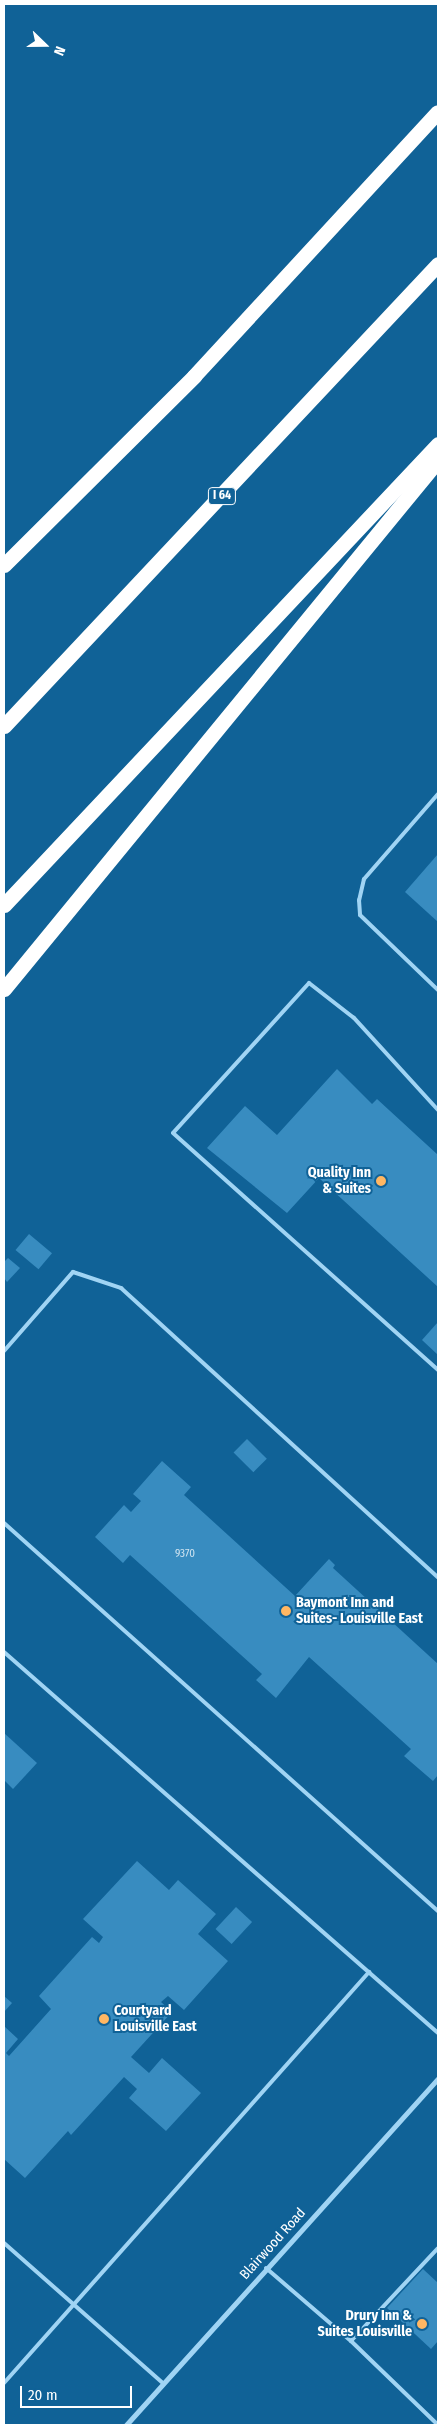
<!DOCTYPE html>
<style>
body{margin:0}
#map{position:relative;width:442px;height:2429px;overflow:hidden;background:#106297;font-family:"Fira Sans Condensed",sans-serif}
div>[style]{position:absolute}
.building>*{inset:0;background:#388cc0;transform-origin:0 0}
.lane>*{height:4px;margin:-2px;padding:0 2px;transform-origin:2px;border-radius:2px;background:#a0d4f4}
.street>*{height:5px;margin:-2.5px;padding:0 2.5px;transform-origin:2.5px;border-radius:2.5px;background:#a0d4f4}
.highway>*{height:15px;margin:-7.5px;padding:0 7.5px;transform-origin:7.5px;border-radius:7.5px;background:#fff}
.dots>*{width:14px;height:14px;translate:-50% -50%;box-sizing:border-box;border:2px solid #106297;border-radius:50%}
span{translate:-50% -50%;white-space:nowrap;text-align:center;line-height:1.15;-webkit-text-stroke:4px #106297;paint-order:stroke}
.number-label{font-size:11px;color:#cde2ef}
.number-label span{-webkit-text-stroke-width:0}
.shield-label span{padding:1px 4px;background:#106297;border:1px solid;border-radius:4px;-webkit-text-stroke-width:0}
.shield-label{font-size:12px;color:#fff;font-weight:700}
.poi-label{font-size:14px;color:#fff;font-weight:700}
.right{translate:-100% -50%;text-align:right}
.left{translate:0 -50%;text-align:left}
.street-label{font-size:14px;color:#fff}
.frame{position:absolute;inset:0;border:5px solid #fff;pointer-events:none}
.north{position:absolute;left:20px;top:20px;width:50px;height:50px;-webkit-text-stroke:4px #106297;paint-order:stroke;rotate:112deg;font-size:14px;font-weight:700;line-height:20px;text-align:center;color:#fff}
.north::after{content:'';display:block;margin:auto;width:18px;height:22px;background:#fff;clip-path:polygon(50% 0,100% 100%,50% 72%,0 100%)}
.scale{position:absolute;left:20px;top:2386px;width:112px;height:22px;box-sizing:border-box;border:2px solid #fff;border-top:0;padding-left:6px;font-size:15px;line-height:18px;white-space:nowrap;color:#fff;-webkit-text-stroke:4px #106297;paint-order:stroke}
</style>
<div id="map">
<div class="building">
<i style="clip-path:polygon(438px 854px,438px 922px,405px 892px)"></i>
<i style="clip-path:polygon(337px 1069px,372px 1104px,377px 1099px,438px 1155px,438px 1287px,319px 1178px,287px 1213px,207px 1148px,245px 1106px,277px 1135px)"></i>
<i style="left:29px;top:1234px;width:30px;height:21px;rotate:40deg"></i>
<i style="clip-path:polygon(8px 1258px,20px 1268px,7px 1282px,4px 1278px,4px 1262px)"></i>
<i style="clip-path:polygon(438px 1322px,438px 1355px,422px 1340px)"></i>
<i style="left:247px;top:1439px;width:28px;height:19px;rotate:45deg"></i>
<i style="clip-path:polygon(162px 1461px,191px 1487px,184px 1495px,295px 1596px,329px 1559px,335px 1565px,333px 1568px,438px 1664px,438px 1775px,433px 1781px,404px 1756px,411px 1749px,309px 1657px,276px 1698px,256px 1680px,262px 1674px,130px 1555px,123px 1563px,95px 1537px,124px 1505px,131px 1512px,141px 1501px,133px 1494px)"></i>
<i style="clip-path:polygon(4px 1733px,37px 1763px,13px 1789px,4px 1780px)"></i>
<i style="clip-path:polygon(137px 1861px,169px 1890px,178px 1880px,216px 1914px,198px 1934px,228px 1961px,184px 2010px,168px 1996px,161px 2002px,172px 2012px,131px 2057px,149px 2073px,162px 2058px,201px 2093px,166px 2131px,129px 2098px,137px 2089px,124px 2077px,71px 2135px,68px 2131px,25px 2178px,4px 2159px,4px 2026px,18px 2039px,6px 2053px,9px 2056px,51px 2009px,39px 1996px,92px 1937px,99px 1943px,103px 1937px,83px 1919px)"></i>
<i style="left:236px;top:1907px;width:22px;height:30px;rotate:43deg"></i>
<i style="clip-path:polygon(4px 1996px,12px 2003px,4px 2012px)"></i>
<i style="clip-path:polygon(423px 2269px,438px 2283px,438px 2341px,431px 2349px,387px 2308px)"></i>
</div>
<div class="lane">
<i style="left:438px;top:794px;width:113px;rotate:131deg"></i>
<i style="left:364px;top:879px;width:22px;rotate:103deg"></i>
<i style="left:359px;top:900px;width:15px;rotate:86deg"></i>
<i style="left:360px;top:915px;width:108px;rotate:43.9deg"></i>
<i style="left:438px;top:1110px;width:125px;rotate:-132.4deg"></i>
<i style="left:354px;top:1018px;width:57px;rotate:-142.1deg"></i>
<i style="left:309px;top:983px;width:202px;rotate:132.2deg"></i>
<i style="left:173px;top:1133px;width:356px;rotate:41.8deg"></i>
<i style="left:4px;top:1351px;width:105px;rotate:-48.9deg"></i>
<i style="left:73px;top:1272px;width:51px;rotate:18.4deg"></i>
<i style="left:121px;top:1288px;width:429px;rotate:42.4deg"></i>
<i style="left:4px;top:1523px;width:582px;rotate:41.8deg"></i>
<i style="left:4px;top:1652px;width:578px;rotate:41.28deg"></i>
<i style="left:4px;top:2243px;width:212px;rotate:41.4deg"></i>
<i style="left:266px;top:2268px;width:112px;rotate:40.7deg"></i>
<i style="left:351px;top:2341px;width:121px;rotate:44deg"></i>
<i style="left:351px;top:2341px;width:127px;rotate:-46.9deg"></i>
<i style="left:4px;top:2383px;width:550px;rotate:-48.39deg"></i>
</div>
<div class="street">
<i style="left:126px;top:2425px;width:466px;rotate:-48deg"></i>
</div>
<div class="highway">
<i style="left:4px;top:565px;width:268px;rotate:-44.8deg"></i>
<i style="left:194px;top:376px;width:359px;rotate:-47.3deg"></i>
<i style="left:4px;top:726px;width:634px;rotate:-46.79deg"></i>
<i style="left:4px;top:905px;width:633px;rotate:-46.73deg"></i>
<i style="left:4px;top:989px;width:684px;rotate:-50.63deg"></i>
</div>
<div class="dots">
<i style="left:381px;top:1181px;background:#ffb763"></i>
<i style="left:286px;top:1611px;background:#ffb763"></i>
<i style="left:104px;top:2019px;background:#ffb763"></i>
<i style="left:422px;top:2324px;background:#ffb763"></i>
</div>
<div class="number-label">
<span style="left:185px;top:1554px">9370</span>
</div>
<div class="shield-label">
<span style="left:222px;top:496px">I 64</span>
</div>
<div class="poi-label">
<span class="right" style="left:371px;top:1181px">Quality Inn<br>&amp; Suites</span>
<span class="left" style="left:296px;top:1611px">Baymont Inn and<br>Suites- Louisville East</span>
<span class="left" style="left:114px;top:2019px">Courtyard<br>Louisville East</span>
<span class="right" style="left:412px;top:2324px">Drury Inn &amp;<br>Suites Louisville</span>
</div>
<div class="street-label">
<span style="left:273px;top:2244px;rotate:-48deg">Blairwood Road</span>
</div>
<div class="frame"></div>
<div class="north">N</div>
<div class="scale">20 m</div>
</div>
